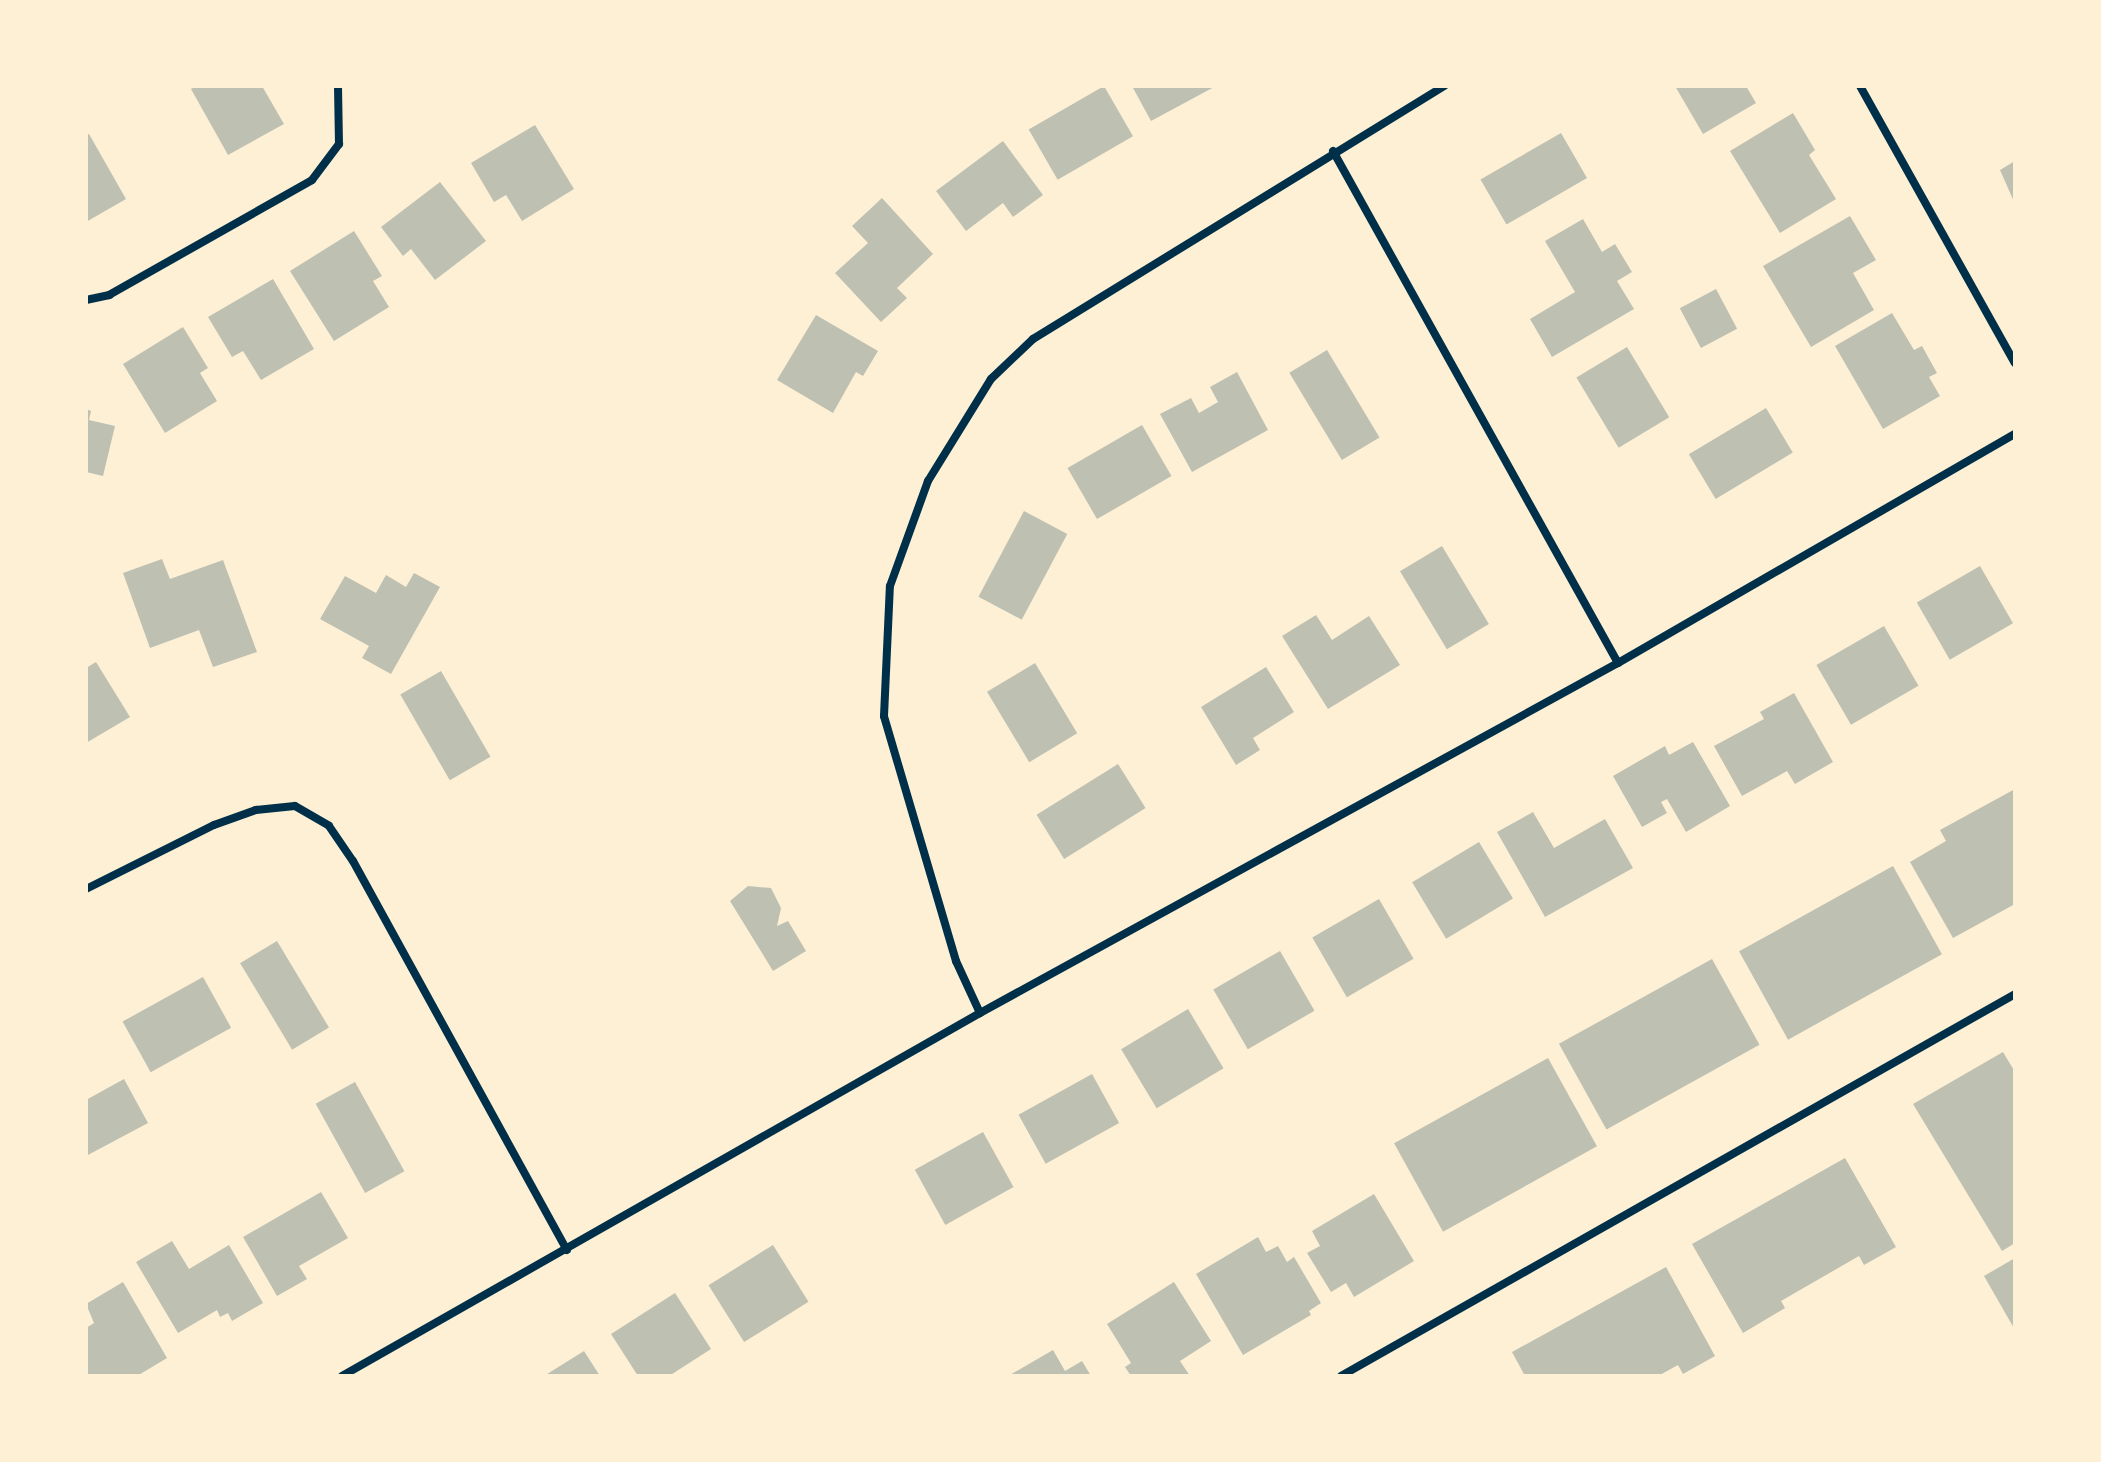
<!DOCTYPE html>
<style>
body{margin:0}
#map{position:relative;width:2101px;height:1462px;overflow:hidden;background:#fdf0d5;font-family:Literata,serif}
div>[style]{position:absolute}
.building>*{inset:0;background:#bec0b2;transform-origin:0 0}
.minor>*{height:8px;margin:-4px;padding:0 4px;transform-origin:4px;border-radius:4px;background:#003049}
span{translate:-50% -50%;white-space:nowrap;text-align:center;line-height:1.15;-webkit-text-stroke:8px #fdf0d5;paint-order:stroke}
.frame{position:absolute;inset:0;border:88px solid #fdf0d5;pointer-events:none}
</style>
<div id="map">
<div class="building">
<i style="clip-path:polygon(196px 86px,262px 86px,284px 124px,228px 155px,191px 89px)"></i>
<i style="left:1104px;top:86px;width:58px;height:87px;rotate:60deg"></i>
<i style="clip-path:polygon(1132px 86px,1216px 86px,1151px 121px)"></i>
<i style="clip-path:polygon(1675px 86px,1746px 86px,1756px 103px,1703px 134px)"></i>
<i style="clip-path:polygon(1793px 113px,1815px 150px,1809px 155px,1836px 199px,1780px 233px,1730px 151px)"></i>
<i style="clip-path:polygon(535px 125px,574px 189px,522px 221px,506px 195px,494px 202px,471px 163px)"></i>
<i style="left:1561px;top:133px;width:52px;height:93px;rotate:60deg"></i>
<i style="clip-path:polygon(89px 134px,126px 199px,86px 222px,86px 135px)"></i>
<i style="clip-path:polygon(1003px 141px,1043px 195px,1013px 217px,1003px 203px,966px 231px,936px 191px)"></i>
<i style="clip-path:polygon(2015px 161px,2015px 204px,2000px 170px)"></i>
<i style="clip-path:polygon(440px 182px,486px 241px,435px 280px,411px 249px,403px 256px,381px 227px)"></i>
<i style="clip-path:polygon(882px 198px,933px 254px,897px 288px,907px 298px,881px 322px,835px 273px,868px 243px,852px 226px)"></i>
<i style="clip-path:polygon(1850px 216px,1876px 260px,1853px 273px,1874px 310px,1811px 347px,1763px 266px)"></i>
<i style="clip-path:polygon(1583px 219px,1602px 252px,1615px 244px,1632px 272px,1617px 281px,1634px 309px,1552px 357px,1530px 319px,1575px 292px,1545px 241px)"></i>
<i style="clip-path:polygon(354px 231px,382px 276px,373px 281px,389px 307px,334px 341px,290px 271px)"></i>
<i style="clip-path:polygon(273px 279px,314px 349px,261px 380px,243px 351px,232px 357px,208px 317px)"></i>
<i style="left:1716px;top:289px;width:45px;height:41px;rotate:62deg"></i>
<i style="clip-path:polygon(1892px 313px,1914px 350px,1922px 346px,1937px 373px,1929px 377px,1940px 396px,1883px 429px,1835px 346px)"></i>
<i style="clip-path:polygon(816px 315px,878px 351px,863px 376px,856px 372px,833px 413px,777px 380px)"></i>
<i style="clip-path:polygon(183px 327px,208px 368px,200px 373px,217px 401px,165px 433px,123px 364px)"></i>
<i style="left:1627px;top:347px;width:82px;height:59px;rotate:59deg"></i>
<i style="left:1327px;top:350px;width:102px;height:44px;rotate:59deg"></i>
<i style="clip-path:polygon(1237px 372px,1268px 430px,1192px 472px,1160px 414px,1191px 398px,1199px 413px,1218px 402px,1210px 387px)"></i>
<i style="left:1766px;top:408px;width:52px;height:90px;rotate:59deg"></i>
<i style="clip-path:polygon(86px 409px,91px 411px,89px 420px,115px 426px,103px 476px,86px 472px)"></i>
<i style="left:1142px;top:425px;width:59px;height:86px;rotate:60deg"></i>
<i style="left:1024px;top:511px;width:49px;height:97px;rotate:28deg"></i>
<i style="left:1442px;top:546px;width:91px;height:49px;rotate:59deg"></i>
<i style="clip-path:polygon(162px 559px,170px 579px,223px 560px,257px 652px,213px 667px,199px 630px,150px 648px,123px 573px)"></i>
<i style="left:1980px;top:566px;width:66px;height:73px;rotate:60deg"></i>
<i style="clip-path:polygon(414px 573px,440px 587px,391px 674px,362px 658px,369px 646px,320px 619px,345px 576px,376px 593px,386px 575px,406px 587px)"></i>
<i style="clip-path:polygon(1316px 615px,1332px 640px,1369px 616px,1400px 665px,1328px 709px,1282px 636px)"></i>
<i style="left:1884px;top:626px;width:69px;height:78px;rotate:60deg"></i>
<i style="clip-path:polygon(96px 662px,130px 717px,86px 743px,86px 668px)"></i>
<i style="left:1035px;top:663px;width:82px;height:56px;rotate:59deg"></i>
<i style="clip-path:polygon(1266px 667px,1294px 712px,1253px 738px,1260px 750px,1236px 765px,1201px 707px)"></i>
<i style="left:441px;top:671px;width:99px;height:47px;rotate:60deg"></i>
<i style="clip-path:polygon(1794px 693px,1833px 762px,1795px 784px,1787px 771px,1742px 796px,1714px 746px,1764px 719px,1760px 712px)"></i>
<i style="clip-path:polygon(1693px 742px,1730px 806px,1686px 832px,1667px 799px,1661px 802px,1667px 813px,1642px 827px,1613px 776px,1665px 746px,1669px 755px)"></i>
<i style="left:1118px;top:764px;width:52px;height:96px;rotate:58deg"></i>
<i style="clip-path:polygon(2015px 789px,2015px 904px,1953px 938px,1910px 862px,1946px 841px,1940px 830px)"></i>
<i style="clip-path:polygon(1533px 812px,1554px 848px,1605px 819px,1633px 868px,1545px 917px,1497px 832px)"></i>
<i style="left:1479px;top:842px;width:66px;height:78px;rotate:59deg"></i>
<i style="left:1893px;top:866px;width:101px;height:176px;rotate:61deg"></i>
<i style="clip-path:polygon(748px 886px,771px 888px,781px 908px,777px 926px,788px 921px,806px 951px,773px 971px,730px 901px)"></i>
<i style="left:1379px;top:899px;width:69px;height:77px;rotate:60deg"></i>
<i style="left:277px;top:941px;width:101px;height:43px;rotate:59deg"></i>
<i style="left:1280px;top:951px;width:69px;height:77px;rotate:60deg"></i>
<i style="left:1712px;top:959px;width:98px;height:175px;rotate:61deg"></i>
<i style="left:203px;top:977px;width:58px;height:92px;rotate:61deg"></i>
<i style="left:1188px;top:1009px;width:69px;height:78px;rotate:59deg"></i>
<i style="clip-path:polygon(2003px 1052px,2015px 1072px,2015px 1243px,2002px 1251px,1913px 1104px)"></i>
<i style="left:1548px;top:1058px;width:101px;height:176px;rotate:61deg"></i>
<i style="left:1092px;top:1074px;width:56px;height:84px;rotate:61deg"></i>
<i style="clip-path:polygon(124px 1079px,148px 1123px,86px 1156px,86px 1100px)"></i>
<i style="left:355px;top:1082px;width:102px;height:45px;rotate:61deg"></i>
<i style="left:983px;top:1132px;width:63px;height:78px;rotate:61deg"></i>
<i style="clip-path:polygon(1845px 1158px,1896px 1247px,1864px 1265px,1859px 1256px,1781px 1301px,1785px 1308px,1743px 1333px,1692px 1244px)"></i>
<i style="clip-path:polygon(321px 1192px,348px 1238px,299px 1266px,307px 1279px,277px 1296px,243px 1237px)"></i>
<i style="clip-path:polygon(1374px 1194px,1414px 1261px,1354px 1297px,1346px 1283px,1331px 1292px,1307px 1253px,1320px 1246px,1312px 1231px)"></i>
<i style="clip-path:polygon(1258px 1237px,1266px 1252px,1278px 1246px,1287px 1262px,1294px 1257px,1321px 1303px,1309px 1311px,1311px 1315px,1243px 1355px,1196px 1274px)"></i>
<i style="clip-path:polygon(172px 1241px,189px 1269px,229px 1245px,263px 1303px,232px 1321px,228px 1313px,220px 1317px,217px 1310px,178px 1333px,136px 1262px)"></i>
<i style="left:773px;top:1245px;width:67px;height:76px;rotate:58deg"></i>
<i style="clip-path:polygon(2015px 1258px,2015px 1330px,1984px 1276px)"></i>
<i style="clip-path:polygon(1666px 1267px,1715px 1356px,1683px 1374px,1678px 1365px,1658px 1376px,1525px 1376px,1512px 1352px)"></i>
<i style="clip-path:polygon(123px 1282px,167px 1358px,137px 1376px,86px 1376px,86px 1328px,94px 1323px,86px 1304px)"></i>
<i style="clip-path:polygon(1174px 1282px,1211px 1341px,1180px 1361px,1190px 1376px,1131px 1376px,1125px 1367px,1131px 1363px,1107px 1324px)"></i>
<i style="clip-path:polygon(675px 1293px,711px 1349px,669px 1376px,638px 1376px,611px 1334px)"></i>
<i style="clip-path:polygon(1053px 1350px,1065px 1371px,1082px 1361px,1091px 1376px,1008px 1376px)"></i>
<i style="clip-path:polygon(584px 1351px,600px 1376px,544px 1376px)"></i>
</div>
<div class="minor">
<i style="left:1860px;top:86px;width:317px;rotate:60.8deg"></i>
<i style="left:1333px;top:151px;width:586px;rotate:60.9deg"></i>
<i style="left:86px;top:300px;width:24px;rotate:-12deg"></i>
<i style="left:109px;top:295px;width:233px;rotate:-29.5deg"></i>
<i style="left:312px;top:180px;width:45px;rotate:-53.1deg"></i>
<i style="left:339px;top:144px;width:58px;rotate:-91deg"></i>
<i style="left:86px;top:889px;width:143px;rotate:-26.6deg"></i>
<i style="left:214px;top:825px;width:45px;rotate:-19.7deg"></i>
<i style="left:256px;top:810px;width:39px;rotate:-6deg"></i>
<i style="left:295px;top:806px;width:39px;rotate:30deg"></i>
<i style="left:329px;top:826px;width:42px;rotate:55.6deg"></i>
<i style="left:353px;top:861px;width:444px;rotate:61.2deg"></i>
<i style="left:980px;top:1013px;width:57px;rotate:-114.8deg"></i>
<i style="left:956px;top:961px;width:255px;rotate:-106.4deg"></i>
<i style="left:884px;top:716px;width:130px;rotate:-87.4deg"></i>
<i style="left:890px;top:586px;width:112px;rotate:-70.1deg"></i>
<i style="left:928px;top:481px;width:120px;rotate:-58.3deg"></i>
<i style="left:991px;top:379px;width:58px;rotate:-43.6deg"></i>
<i style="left:1033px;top:339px;width:483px;rotate:-31.6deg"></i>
<i style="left:342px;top:1376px;width:734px;rotate:-29.64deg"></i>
<i style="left:980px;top:1013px;width:728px;rotate:-28.75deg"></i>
<i style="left:1618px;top:663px;width:458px;rotate:-30deg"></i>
<i style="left:1341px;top:1376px;width:775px;rotate:-29.54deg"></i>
</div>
<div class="frame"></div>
</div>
